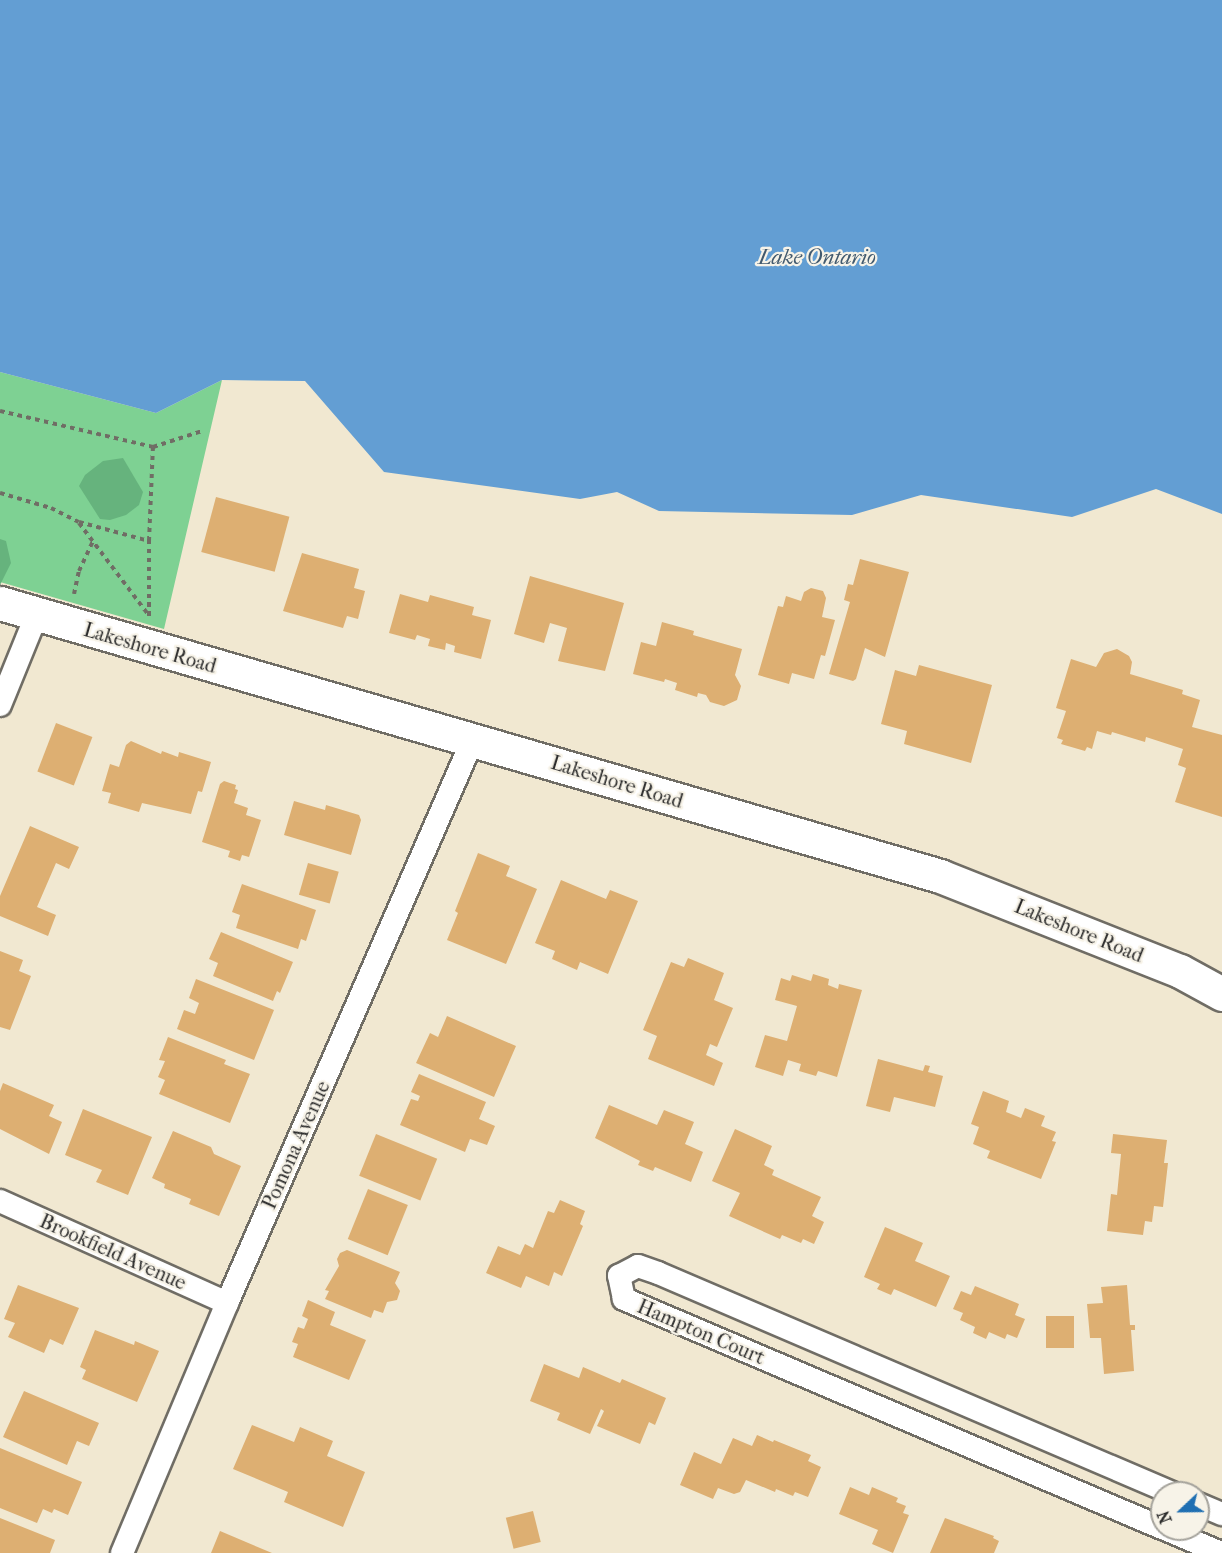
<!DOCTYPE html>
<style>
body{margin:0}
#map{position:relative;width:1222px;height:1553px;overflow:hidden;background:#f1e8d1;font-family:"IM FELL French Canon",serif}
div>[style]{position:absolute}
.green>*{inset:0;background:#7ed193}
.forest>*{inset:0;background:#66b37d}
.water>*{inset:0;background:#639ed3}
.building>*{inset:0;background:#ddaf72;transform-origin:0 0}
.path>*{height:4px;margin-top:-2px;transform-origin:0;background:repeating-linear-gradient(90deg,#706d65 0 4.5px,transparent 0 9px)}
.roads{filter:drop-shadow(2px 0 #706d65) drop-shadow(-2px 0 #706d65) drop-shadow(0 2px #706d65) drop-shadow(0 -2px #706d65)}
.minor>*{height:22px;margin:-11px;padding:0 11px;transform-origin:11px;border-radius:11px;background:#fff}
.primary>*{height:33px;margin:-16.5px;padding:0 16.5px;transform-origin:16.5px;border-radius:16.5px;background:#fff}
span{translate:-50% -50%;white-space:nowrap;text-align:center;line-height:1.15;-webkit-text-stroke:4.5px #f7f3e8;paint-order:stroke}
.street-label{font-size:20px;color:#2b2b2b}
.water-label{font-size:21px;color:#41596e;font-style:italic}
.north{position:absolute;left:1150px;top:1481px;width:60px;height:60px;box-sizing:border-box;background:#f7f3e8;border:2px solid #a5a39c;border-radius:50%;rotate:248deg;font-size:16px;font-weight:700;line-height:24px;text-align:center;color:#2b2b2b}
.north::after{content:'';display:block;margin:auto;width:21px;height:27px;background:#1f6fb2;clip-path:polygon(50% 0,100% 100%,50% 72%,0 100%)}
</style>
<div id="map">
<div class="green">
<i style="clip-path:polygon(0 372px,156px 413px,222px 380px,164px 629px,0 582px)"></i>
</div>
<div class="forest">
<i style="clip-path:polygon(123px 458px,143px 492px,139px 505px,126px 515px,110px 520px,100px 519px,79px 486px,85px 475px,103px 461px)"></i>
<i style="clip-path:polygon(0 539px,6px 541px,11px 563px,0 585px)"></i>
</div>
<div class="water">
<i style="clip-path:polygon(0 0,1222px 0,1222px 514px,1156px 489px,1072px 517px,921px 495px,852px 515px,659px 511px,617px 492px,580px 499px,384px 472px,305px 381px,222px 380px,156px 413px,0 372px)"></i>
</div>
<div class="building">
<i style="left:216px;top:497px;width:76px;height:57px;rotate:15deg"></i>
<i style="clip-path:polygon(302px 553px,359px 569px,354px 588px,365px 591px,358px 619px,347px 616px,343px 628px,283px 611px)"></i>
<i style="clip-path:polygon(860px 559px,909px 572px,885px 657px,865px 648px,856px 679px,853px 681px,829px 674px,850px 602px,844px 600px,848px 584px,853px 585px)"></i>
<i style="clip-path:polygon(530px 576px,624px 603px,605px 671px,558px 661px,567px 628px,550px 623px,544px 643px,514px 634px)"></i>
<i style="clip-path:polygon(811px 588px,823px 591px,826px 598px,822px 617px,835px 620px,825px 656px,821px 655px,814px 679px,792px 673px,789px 684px,758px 675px,778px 606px,783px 607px,786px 596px,801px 601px,804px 592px)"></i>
<i style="clip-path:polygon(400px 594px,428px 602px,430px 595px,474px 607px,472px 615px,491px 620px,481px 659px,454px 652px,455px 646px,446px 643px,445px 650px,428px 646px,430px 639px,417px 635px,415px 640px,389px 633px)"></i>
<i style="clip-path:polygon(662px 622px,694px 631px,693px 635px,742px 649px,735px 675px,741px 686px,737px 700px,724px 706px,710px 702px,706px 695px,698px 693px,697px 697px,675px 690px,677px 683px,665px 679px,664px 682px,633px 674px,641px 642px,656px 646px)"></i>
<i style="clip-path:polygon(1117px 649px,1129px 656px,1132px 662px,1130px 674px,1183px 690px,1182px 694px,1200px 700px,1192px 727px,1222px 735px,1222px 817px,1175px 802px,1186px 768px,1178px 765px,1183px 749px,1146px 737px,1145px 742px,1112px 732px,1111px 735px,1097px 731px,1092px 749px,1087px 747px,1085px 751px,1061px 744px,1063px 740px,1057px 738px,1066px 711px,1056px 708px,1071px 659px,1096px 667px,1104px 653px)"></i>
<i style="clip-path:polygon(919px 665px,992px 685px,971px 763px,904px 744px,907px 731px,881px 724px,895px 670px,916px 676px)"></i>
<i style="left:56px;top:723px;width:39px;height:52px;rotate:21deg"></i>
<i style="clip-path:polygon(131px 741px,161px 754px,162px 751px,178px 757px,179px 752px,211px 762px,202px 792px,198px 791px,191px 814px,142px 803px,139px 812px,108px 803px,111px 793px,102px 791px,110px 764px,119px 767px,126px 745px)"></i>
<i style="clip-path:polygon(224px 781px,236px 785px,235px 789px,238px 790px,234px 803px,248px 808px,246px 815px,261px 820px,249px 857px,242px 855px,240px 861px,228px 857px,230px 851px,202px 842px,220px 784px)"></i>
<i style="clip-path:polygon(294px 801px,325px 810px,326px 805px,359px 815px,361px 820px,351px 855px,284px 835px)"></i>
<i style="clip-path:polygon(30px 826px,79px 847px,69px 869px,56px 863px,37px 907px,56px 915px,48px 936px,0 916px,0 896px)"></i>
<i style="clip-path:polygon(478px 853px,510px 866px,506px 876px,537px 889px,506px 964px,447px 940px,458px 913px,455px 911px)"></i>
<i style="left:308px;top:863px;width:32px;height:33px;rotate:16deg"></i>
<i style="clip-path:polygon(561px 880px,606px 899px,610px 890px,638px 901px,608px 974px,580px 962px,577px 970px,552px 959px,555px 951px,535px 943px)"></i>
<i style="clip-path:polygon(242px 884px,316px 910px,306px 941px,301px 939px,298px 949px,236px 928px,240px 915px,232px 912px)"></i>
<i style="clip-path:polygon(221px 932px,293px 962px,280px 993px,277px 991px,273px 1001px,213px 976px,218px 963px,209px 959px)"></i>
<i style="clip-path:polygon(0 951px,23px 960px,19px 971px,31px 976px,10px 1030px,0 1027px)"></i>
<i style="clip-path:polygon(688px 958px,724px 973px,714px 1000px,733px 1008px,717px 1047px,710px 1044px,706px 1055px,723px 1063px,714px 1086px,648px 1059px,657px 1036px,643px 1030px,671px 962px,684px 967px)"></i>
<i style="clip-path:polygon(813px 974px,829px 979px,828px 985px,838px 989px,839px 984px,862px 990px,837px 1077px,818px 1071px,816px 1076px,799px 1071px,801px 1064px,788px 1060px,783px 1076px,755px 1067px,765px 1035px,787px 1041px,797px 1006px,775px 1000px,781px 978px,790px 981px,792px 975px,811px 981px)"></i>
<i style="clip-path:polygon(196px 979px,274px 1010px,254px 1060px,177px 1029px,184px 1010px,195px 1014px,199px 1003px,189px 998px)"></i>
<i style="clip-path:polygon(447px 1016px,516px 1046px,494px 1097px,416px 1063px,430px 1033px,438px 1037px)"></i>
<i style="clip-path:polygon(168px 1037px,226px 1060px,224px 1064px,250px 1074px,230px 1123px,159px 1094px,165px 1080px,158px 1077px,165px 1061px,159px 1060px)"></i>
<i style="clip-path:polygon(878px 1059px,923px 1071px,925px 1065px,930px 1066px,928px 1072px,943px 1076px,935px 1107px,894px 1097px,890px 1112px,866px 1106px)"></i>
<i style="clip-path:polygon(419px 1074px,486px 1102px,479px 1119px,495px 1126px,487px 1145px,470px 1139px,465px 1152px,400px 1125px,411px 1099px,418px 1101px,420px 1096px,411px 1092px)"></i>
<i style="clip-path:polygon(3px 1083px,54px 1105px,49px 1116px,62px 1122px,49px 1154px,0 1129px,0 1091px)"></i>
<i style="clip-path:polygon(983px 1091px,1009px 1101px,1006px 1112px,1021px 1118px,1025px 1108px,1045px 1116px,1041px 1126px,1056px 1132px,1052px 1141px,1056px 1142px,1041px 1179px,987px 1158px,990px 1151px,973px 1144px,979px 1127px,971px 1124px)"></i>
<i style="clip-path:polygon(609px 1105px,657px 1125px,664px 1110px,694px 1122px,685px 1144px,703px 1152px,691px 1182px,655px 1167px,653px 1171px,638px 1165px,640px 1161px,595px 1138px)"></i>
<i style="clip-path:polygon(83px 1109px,152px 1137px,128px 1195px,96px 1182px,102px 1170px,65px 1155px)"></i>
<i style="clip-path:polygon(735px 1129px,772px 1146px,764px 1165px,774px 1170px,772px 1175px,821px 1197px,812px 1216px,824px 1222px,814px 1244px,803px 1239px,801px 1243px,782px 1235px,780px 1239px,729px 1216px,740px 1193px,712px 1181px)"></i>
<i style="clip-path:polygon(173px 1131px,211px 1147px,214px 1154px,241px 1166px,219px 1216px,189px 1204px,191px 1199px,164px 1188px,165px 1184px,152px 1178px)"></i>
<i style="left:376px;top:1134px;width:66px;height:45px;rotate:22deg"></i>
<i style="clip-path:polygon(1113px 1134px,1167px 1140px,1164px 1163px,1168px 1163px,1163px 1207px,1154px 1206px,1152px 1222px,1145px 1221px,1143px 1235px,1107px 1231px,1111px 1194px,1117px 1195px,1121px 1154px,1111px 1153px)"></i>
<i style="left:368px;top:1189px;width:43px;height:54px;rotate:22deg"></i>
<i style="clip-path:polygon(560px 1200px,585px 1211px,580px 1224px,583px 1226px,562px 1276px,554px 1272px,549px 1286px,526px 1276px,521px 1288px,486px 1273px,498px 1246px,520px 1255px,525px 1244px,533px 1248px,548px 1211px,554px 1213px)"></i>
<i style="clip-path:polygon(885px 1227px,923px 1243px,915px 1261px,950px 1276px,936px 1307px,894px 1289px,891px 1295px,877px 1289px,880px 1284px,864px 1277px)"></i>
<i style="clip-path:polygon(347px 1250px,400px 1272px,395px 1283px,400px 1291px,397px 1300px,387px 1302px,383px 1313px,374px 1310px,371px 1318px,325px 1299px,329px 1291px,325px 1290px,339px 1266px,337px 1259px,340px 1253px)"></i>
<i style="clip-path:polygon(18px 1285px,79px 1308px,63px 1345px,50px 1339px,44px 1353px,8px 1337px,15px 1323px,4px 1319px)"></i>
<i style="clip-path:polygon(1127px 1285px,1130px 1325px,1135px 1325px,1135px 1330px,1131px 1330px,1134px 1371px,1104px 1374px,1101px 1338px,1090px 1338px,1087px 1304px,1103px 1303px,1101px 1287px)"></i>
<i style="clip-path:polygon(975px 1286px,1019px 1304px,1015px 1315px,1025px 1319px,1017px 1338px,1007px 1334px,1005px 1339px,989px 1332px,986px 1339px,973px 1333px,975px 1327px,960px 1320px,963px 1313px,953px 1309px,961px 1291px,971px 1295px)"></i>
<i style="clip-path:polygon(308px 1300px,335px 1312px,330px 1325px,366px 1340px,349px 1380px,293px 1357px,298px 1344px,292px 1342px,298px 1327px,304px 1329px,308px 1319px,302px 1316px)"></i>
<i style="left:1074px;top:1316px;width:32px;height:28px;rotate:90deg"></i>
<i style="clip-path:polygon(95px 1330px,134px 1345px,135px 1341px,159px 1351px,137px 1402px,82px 1379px,86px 1370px,80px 1367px)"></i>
<i style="clip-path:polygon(544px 1364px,579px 1378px,583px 1367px,620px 1383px,622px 1379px,666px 1398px,655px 1425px,649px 1422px,640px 1444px,597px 1426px,604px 1411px,601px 1409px,590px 1434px,557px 1420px,560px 1413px,530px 1401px)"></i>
<i style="clip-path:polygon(24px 1391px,99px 1423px,89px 1446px,77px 1441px,67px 1465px,3px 1437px)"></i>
<i style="clip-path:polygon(252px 1425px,294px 1442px,300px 1427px,333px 1441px,327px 1456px,365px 1472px,343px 1527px,284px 1502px,288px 1492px,233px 1469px)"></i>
<i style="clip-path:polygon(757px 1435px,773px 1442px,774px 1440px,811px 1455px,808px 1461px,821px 1467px,808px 1497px,795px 1492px,793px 1496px,776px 1489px,775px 1492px,746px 1480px,740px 1492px,734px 1494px,718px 1488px,713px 1499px,680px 1485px,694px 1452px,721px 1464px,733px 1438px,752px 1446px)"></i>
<i style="clip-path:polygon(0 1448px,82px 1482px,68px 1515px,54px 1509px,52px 1513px,43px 1509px,37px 1523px,0 1508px)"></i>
<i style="clip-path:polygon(850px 1487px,869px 1495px,872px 1487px,898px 1498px,896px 1502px,906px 1506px,903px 1513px,909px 1515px,893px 1553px,872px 1544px,878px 1530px,839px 1514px)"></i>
<i style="left:533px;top:1511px;width:32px;height:28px;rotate:76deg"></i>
<i style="clip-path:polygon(0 1518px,55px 1540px,50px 1553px,0 1553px)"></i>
<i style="clip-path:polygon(945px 1518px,994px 1536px,993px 1538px,999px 1541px,994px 1553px,930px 1553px)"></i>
<i style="clip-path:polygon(220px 1531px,272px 1553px,211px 1553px)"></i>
</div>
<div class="path">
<i style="left:0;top:411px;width:157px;rotate:13.2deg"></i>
<i style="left:153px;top:447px;width:52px;rotate:-18.1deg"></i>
<i style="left:0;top:493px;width:53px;rotate:16.4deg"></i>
<i style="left:51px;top:508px;width:31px;rotate:27deg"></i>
<i style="left:79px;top:522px;width:73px;rotate:15.2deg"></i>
<i style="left:79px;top:523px;width:113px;rotate:52.9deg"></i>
<i style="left:74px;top:594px;width:24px;rotate:-78deg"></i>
<i style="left:79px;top:571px;width:33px;rotate:-65deg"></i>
<i style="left:149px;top:616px;width:75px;rotate:-90deg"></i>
<i style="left:149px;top:541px;width:94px;rotate:-87.6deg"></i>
</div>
<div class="roads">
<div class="minor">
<i style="left:0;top:705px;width:98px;rotate:-67.9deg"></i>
<i style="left:0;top:1201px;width:249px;rotate:24.2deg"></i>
<i style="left:1198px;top:1504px;width:26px;rotate:23deg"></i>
<i style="left:1162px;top:1528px;width:585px;rotate:-156.94deg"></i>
<i style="left:624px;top:1299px;width:24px;rotate:-102deg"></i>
<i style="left:619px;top:1276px;width:21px;rotate:-28deg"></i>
<i style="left:638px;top:1266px;width:21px;rotate:19deg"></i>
<i style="left:658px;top:1273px;width:559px;rotate:23.17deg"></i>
<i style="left:1165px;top:1529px;width:61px;rotate:23.2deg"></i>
<i style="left:122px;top:1553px;width:271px;rotate:-67.2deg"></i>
<i style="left:227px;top:1303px;width:615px;rotate:-66.43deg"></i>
</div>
<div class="primary">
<i style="left:0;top:603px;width:979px;rotate:16.19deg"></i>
<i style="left:940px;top:876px;width:258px;rotate:21.6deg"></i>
<i style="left:1180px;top:971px;width:48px;rotate:28.7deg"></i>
</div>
</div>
<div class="street-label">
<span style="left:150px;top:648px;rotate:16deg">Lakeshore Road</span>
<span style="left:617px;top:782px;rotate:17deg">Lakeshore Road</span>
<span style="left:1079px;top:931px;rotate:22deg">Lakeshore Road</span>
<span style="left:296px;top:1145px;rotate:-66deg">Pomona Avenue</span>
<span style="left:113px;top:1252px;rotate:24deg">Brookfield Avenue</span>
<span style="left:701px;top:1332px;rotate:23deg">Hampton Court</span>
</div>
<div class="water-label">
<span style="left:817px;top:257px">Lake Ontario</span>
</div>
<div class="north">N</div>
</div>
